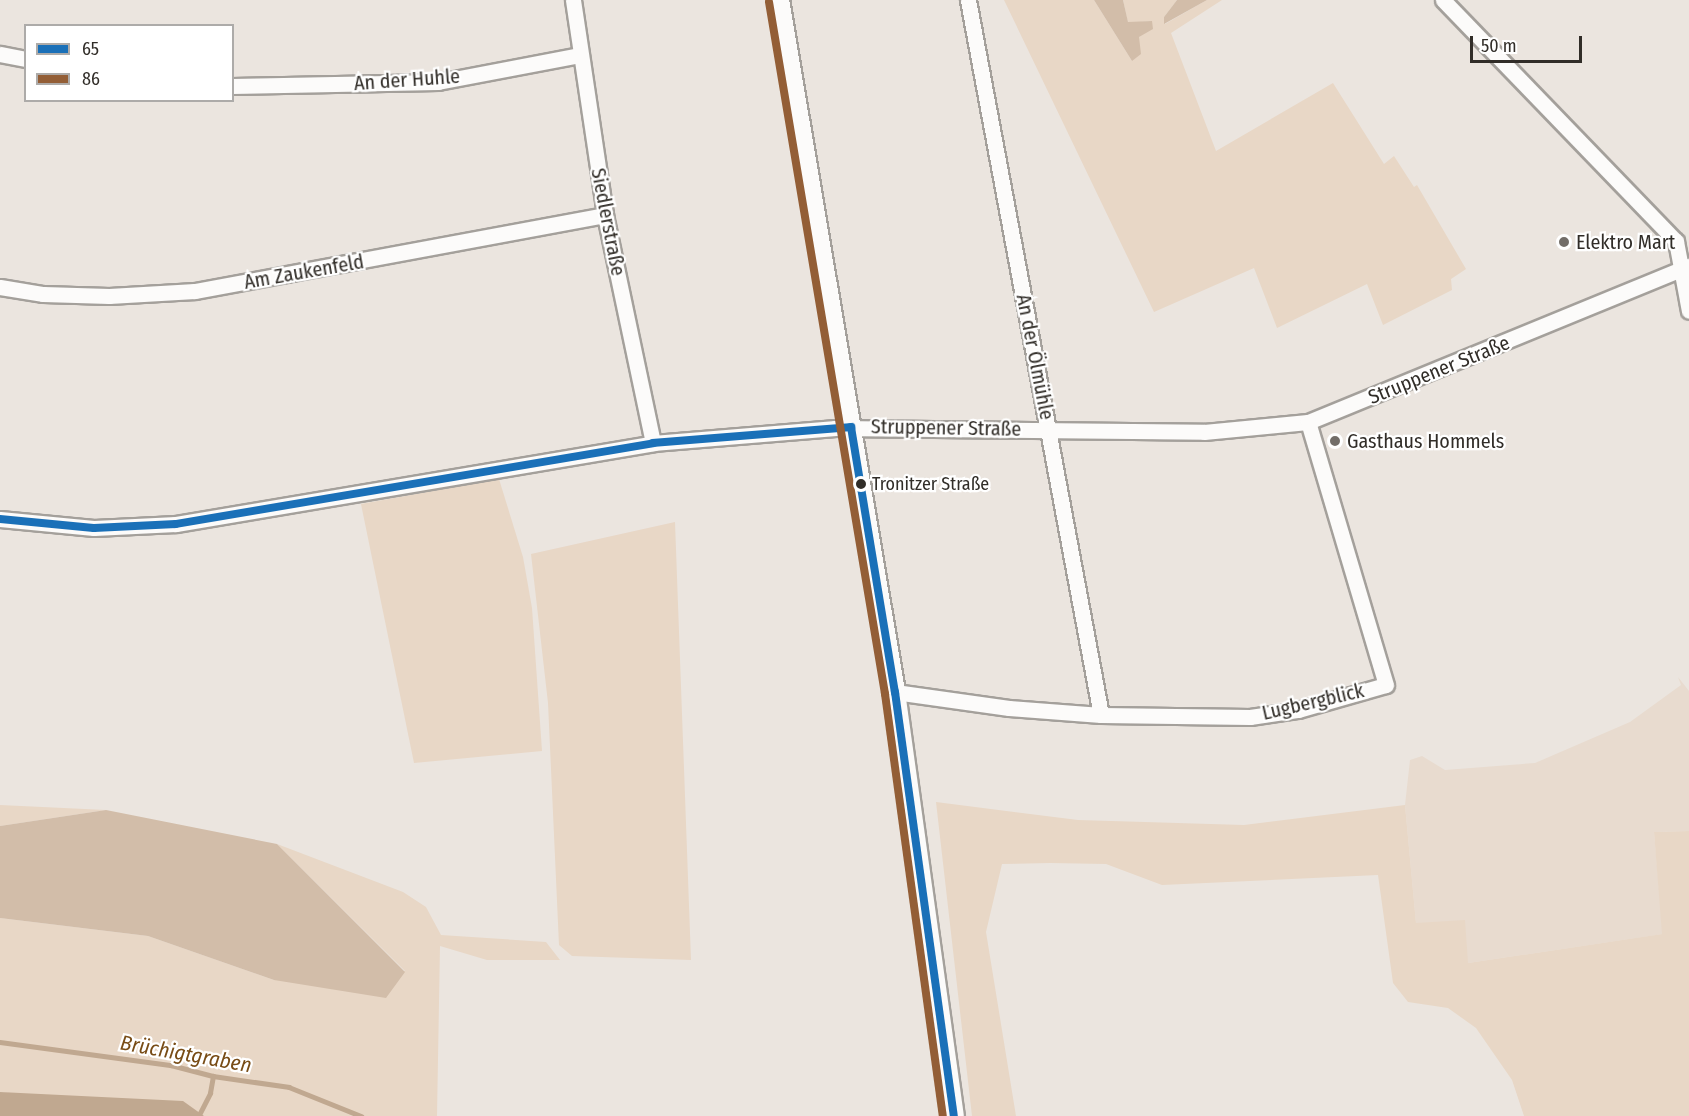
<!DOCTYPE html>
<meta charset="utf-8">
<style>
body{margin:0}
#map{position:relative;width:1689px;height:1116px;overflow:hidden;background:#ebe5df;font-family:"Fira Sans Condensed",sans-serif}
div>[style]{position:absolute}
.built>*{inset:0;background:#e8dbcf}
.green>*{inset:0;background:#e8d7c6}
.forest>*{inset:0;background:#d2bda9}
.water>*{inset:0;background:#c0a890}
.stream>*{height:4.5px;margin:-2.25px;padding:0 2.25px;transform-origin:2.25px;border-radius:2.25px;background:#c0a890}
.roads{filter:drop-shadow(2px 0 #a4a09b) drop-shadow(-2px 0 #a4a09b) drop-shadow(0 2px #a4a09b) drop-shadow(0 -2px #a4a09b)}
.minor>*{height:15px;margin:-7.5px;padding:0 7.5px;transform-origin:7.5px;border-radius:7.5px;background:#fcfbfa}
.tertiary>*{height:20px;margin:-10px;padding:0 10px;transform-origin:10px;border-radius:10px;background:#fcfbfa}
.bus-1>*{height:8px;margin:-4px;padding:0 4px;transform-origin:4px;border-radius:4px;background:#1a70b8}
.bus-2>*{height:8px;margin:-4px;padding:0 4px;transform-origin:4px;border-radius:4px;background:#935e36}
.dots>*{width:16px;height:16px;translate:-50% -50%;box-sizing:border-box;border:3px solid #fff;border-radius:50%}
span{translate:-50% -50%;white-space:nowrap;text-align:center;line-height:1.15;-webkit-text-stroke:4.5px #fff;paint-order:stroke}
.bus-label{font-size:18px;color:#312d28}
.left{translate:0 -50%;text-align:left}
.street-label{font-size:20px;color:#312d28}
.poi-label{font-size:20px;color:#312d28}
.water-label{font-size:21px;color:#784c16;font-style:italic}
.legend{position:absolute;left:24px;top:24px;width:210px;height:78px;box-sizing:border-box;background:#fff;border:2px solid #adaba9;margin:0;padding:8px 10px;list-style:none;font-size:18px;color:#312d28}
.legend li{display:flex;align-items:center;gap:12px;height:30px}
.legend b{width:30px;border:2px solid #adaba9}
.scale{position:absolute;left:1470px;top:36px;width:112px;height:27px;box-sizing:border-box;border:3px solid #312d28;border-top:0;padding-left:8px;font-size:18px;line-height:21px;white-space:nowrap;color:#312d28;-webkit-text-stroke:4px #fff;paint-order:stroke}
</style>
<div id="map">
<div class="built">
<i style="clip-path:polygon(1678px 677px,1689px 691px,1689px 831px,1654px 832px,1663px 934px,1468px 963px,1416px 923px,1405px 805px,1410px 760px,1422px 756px,1445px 770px,1535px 763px,1630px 722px,1681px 685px)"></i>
</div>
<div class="green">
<i style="clip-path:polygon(1004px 0,1094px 0,1132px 61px,1139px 37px,1152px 21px,1128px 23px,1123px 0,1177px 0,1164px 17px,1165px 24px,1207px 0,1222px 0,1171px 33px,1216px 151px,1333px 83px,1384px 164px,1394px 156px,1414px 187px,1417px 185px,1466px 269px,1451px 279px,1452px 290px,1383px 325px,1367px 284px,1277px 328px,1254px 268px,1154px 312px)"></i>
<i style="clip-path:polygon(499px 479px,523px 557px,532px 608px,542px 751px,414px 763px,361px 504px)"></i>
<i style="clip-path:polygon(675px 522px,691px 960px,572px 956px,559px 945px,548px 703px,531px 554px)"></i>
<i style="clip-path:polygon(936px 802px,1078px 820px,1244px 825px,1405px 805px,1416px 923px,1465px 920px,1468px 963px,1662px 934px,1654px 832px,1689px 831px,1689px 1116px,1524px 1116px,1512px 1080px,1476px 1028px,1448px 1008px,1408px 1002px,1393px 983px,1378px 875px,1162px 885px,1106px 864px,1050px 863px,1002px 864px,986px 932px,1016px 1116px,972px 1116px)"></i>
<i style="clip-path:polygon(0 805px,106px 810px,0 826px)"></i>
<i style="clip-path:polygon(277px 844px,403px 892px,426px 907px,441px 935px,546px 942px,560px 960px,487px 960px,440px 946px,437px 1116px,204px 1116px,0 1092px,0 918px,148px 936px,274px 980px,405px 971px)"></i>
</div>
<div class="forest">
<i style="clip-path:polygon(1094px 0,1123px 0,1128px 22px,1152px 21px,1153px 29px,1139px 37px,1141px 54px,1132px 61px)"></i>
<i style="clip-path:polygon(1177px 0,1207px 0,1164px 24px,1164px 17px)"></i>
<i style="clip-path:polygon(106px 810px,277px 844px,405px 972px,386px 998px,274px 980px,148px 936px,0 918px,0 826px)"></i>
</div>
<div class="water">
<i style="clip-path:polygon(0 1092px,183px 1101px,204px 1116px,0 1116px)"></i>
</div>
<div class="stream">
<i style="left:0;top:1042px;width:173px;rotate:7.7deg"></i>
<i style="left:171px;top:1065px;width:43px;rotate:14.7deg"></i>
<i style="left:213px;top:1076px;width:77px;rotate:8.2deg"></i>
<i style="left:289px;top:1087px;width:78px;rotate:21.9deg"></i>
<i style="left:200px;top:1113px;width:22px;rotate:-63deg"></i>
<i style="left:210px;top:1093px;width:17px;rotate:-80deg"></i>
</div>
<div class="roads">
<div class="minor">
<i style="left:573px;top:0;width:217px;rotate:81.5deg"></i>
<i style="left:605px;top:215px;width:233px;rotate:78.1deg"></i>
<i style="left:968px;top:0;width:727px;rotate:79.46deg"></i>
<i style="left:1443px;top:0;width:335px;rotate:46deg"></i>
<i style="left:1676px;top:241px;width:71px;rotate:79.5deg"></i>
<i style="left:0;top:54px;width:26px;rotate:11deg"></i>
<i style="left:232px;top:86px;width:206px;rotate:-1.1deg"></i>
<i style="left:438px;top:82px;width:145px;rotate:-10.8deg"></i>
<i style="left:0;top:287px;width:44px;rotate:9.2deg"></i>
<i style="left:43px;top:294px;width:66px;rotate:1.7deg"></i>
<i style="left:109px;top:296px;width:86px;rotate:-3.3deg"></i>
<i style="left:195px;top:291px;width:417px;rotate:-10.5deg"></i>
<i style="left:0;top:519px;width:94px;rotate:5.5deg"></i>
<i style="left:94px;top:528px;width:82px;rotate:-2.8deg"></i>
<i style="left:176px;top:524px;width:484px;rotate:-9.6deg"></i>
<i style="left:653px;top:443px;width:183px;rotate:-4.7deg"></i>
<i style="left:835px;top:428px;width:369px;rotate:0.6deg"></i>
<i style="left:1204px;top:432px;width:104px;rotate:-5.5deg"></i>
<i style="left:1308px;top:422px;width:412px;rotate:-22.3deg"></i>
<i style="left:895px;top:692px;width:115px;rotate:8deg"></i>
<i style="left:1009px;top:708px;width:92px;rotate:4.4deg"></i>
<i style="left:1101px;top:715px;width:149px;rotate:0.8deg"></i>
<i style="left:1250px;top:717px;width:49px;rotate:-8.3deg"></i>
<i style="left:1298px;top:710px;width:91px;rotate:-15.9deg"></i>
<i style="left:1386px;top:685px;width:274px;rotate:-106.5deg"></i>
</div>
<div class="tertiary">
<i style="left:779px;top:0;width:702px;rotate:80.48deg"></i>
<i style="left:895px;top:692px;width:428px;rotate:82.1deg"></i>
</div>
</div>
<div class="bus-1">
<i style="left:851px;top:427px;width:269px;rotate:80.6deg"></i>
<i style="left:895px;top:692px;width:428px;rotate:82.1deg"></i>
<i style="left:0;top:519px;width:94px;rotate:5.5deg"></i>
<i style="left:94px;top:528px;width:82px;rotate:-2.8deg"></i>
<i style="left:176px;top:524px;width:484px;rotate:-9.6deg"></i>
<i style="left:653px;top:443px;width:199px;rotate:-4.6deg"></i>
</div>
<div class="bus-2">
<i style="left:769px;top:2px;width:702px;rotate:80.48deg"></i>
<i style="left:885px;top:694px;width:426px;rotate:82.2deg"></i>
</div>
<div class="dots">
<i style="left:1564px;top:242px;background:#726d68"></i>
<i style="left:1335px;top:441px;background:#726d68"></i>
<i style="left:861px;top:484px;background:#312d28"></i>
</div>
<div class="bus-label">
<span class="left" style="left:872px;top:484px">Tronitzer Straße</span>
</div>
<div class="street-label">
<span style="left:407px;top:80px;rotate:-4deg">An der Huhle</span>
<span style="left:608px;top:222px;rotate:79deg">Siedlerstraße</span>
<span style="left:304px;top:272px;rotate:-10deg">Am Zaukenfeld</span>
<span style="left:1035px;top:357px;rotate:79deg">An der Ölmühle</span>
<span style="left:1439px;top:370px;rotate:-22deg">Struppener Straße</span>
<span style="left:946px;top:428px;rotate:1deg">Struppener Straße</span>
<span style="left:1313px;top:702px;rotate:-13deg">Lugbergblick</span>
</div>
<div class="poi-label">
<span class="left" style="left:1576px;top:242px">Elektro Mart</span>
<span class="left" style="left:1347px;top:441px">Gasthaus Hommels</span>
</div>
<div class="water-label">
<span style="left:186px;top:1054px;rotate:10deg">Brüchigtgraben</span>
</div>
<ul class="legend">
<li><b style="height:8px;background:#1a70b8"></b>65</li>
<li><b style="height:8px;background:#935e36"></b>86</li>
</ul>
<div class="scale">50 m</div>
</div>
